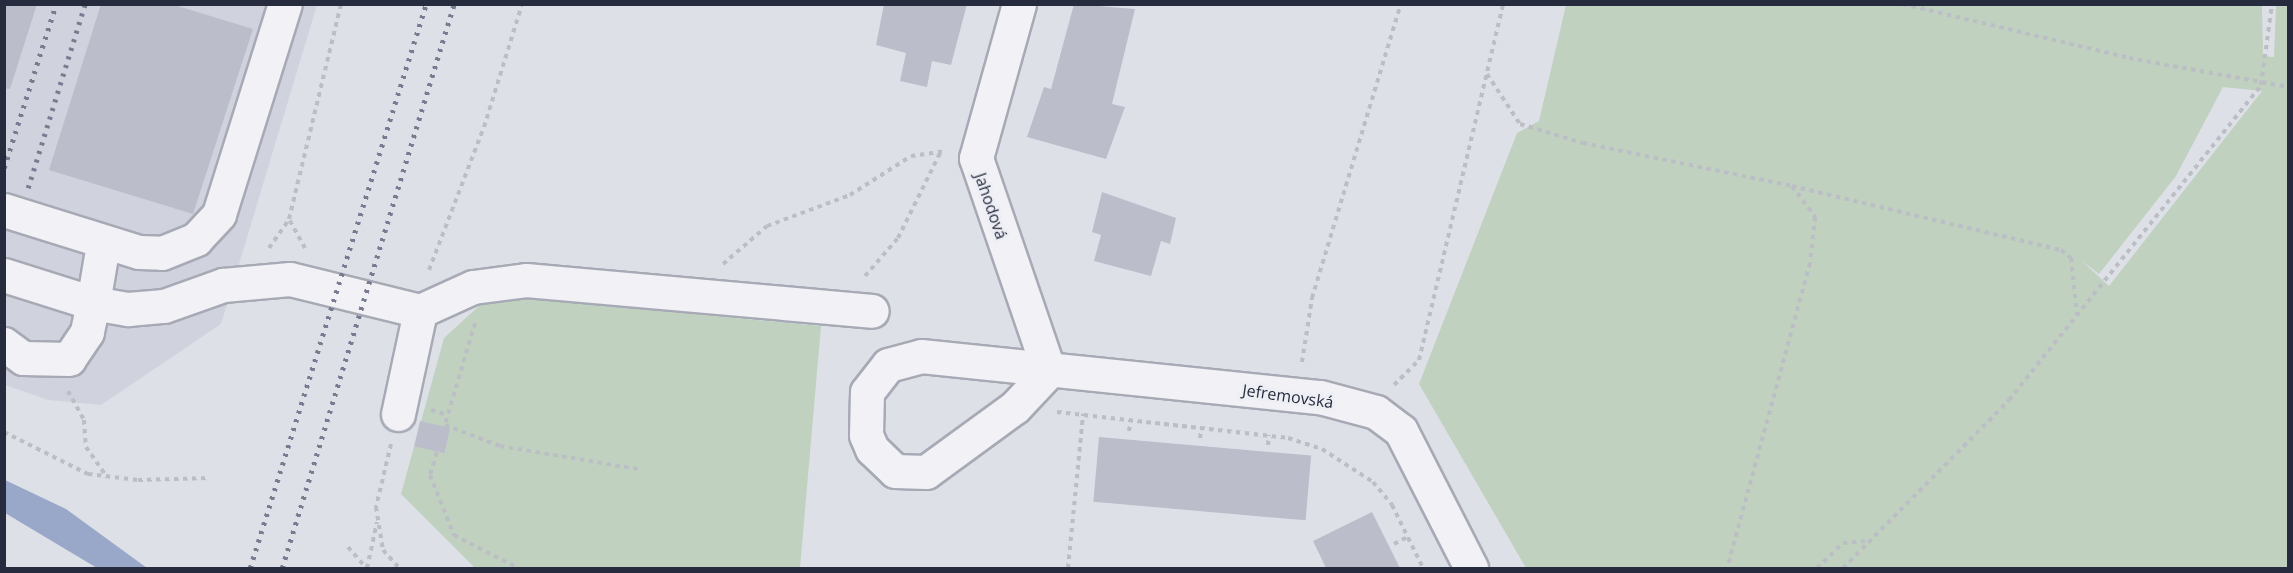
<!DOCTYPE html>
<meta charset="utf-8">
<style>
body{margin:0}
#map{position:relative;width:2293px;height:573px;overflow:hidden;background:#dee0e8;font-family:"Open Sans",sans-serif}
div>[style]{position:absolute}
.built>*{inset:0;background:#d0d2dd}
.green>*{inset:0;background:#c0d1bf}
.water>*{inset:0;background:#99a7c8}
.building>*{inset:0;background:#bbbeca;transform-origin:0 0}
.path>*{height:4px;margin-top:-2px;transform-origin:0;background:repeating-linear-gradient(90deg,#bcbec6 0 4.5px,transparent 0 9px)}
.roads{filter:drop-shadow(2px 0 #a7aab5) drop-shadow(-2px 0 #a7aab5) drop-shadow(0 2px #a7aab5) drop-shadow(0 -2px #a7aab5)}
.minor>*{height:33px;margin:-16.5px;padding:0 16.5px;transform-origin:16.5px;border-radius:16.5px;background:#f1f1f6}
.rail>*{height:4.5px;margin-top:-2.25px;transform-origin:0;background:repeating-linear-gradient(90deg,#777c91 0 3px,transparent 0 9px)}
span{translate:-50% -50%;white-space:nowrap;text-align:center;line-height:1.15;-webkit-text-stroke:6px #edeff5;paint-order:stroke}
.street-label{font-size:16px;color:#272b3e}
.frame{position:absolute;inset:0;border:6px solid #272b3e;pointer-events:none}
</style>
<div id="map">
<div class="built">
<i style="clip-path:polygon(5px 5px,317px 5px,221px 324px,101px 405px,48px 400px,5px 385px)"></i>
</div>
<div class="green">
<i style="clip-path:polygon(evenodd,1566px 5px,2262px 5px,2263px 56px,2274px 57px,2276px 5px,2288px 5px,2288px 568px,1526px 568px,1419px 384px,1517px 133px,1539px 121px,1566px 5px,2223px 87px,2262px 91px,2109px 286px,2081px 260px,2099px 274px,2176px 176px,2223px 87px)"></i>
<i style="clip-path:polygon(491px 295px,821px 326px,800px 568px,475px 568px,401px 494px,444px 338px)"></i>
</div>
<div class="water">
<i style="clip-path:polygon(5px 480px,66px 509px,147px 568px,97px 568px,5px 513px)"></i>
</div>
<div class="building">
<i style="clip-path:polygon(4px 4px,37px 4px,10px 89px,4px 88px)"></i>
<i style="clip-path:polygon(101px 4px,171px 4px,253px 29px,193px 214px,49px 170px)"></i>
<i style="clip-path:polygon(884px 4px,967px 4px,951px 65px,932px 61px,927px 87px,900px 81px,906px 53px,876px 45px)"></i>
<i style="clip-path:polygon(1074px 4px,1135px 9px,1112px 104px,1125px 107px,1106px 159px,1027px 137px,1044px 87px,1051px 89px)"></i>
<i style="clip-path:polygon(1102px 192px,1176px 218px,1170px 244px,1161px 241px,1151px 276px,1094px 261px,1101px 235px,1092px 232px)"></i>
<i style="left:420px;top:421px;width:31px;height:26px;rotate:13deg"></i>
<i style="left:1099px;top:437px;width:213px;height:65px;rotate:5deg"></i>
<i style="clip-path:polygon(1372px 512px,1400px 568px,1326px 568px,1313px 541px)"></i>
</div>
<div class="path">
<i style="left:1903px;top:4px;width:232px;rotate:13.4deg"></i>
<i style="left:2129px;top:58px;width:162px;rotate:10.3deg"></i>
<i style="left:1487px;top:74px;width:60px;rotate:56.6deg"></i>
<i style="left:1520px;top:124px;width:66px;rotate:16.8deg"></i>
<i style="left:1583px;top:143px;width:213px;rotate:11.6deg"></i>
<i style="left:1792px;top:186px;width:39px;rotate:53deg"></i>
<i style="left:1815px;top:217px;width:46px;rotate:96.2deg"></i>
<i style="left:1810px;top:263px;width:316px;rotate:105.2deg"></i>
<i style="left:1792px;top:186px;width:277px;rotate:13.4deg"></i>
<i style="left:2061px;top:250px;width:13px;rotate:39deg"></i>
<i style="left:2071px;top:258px;width:57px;rotate:84deg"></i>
<i style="left:269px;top:248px;width:35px;rotate:-55deg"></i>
<i style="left:305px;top:248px;width:33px;rotate:-119deg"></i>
<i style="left:289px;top:219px;width:221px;rotate:-76.4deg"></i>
<i style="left:723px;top:264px;width:58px;rotate:-40.8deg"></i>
<i style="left:767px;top:226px;width:89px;rotate:-20.5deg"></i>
<i style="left:850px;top:195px;width:72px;rotate:-32.6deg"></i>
<i style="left:911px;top:156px;width:34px;rotate:-8deg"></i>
<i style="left:429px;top:270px;width:153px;rotate:-69deg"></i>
<i style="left:484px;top:127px;width:129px;rotate:-72.8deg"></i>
<i style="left:865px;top:276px;width:50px;rotate:-49deg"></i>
<i style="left:898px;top:238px;width:97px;rotate:-63.7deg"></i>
<i style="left:475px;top:323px;width:159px;rotate:106.5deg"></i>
<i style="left:430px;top:475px;width:65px;rotate:68.2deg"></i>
<i style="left:454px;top:535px;width:72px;rotate:27.3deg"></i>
<i style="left:1302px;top:362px;width:65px;rotate:-81.1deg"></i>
<i style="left:1312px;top:298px;width:307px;rotate:-73.2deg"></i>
<i style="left:1394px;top:385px;width:35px;rotate:-45deg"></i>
<i style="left:1419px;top:360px;width:366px;rotate:-76.7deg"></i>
<i style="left:68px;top:391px;width:33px;rotate:61deg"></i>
<i style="left:84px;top:420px;width:27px;rotate:86deg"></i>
<i style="left:86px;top:447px;width:37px;rotate:55deg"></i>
<i style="left:431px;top:410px;width:17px;rotate:17deg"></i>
<i style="left:1057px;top:412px;width:232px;rotate:6.4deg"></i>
<i style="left:1288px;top:438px;width:36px;rotate:18deg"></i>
<i style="left:1322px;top:449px;width:61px;rotate:32.9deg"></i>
<i style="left:1373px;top:482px;width:30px;rotate:50deg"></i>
<i style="left:1392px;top:505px;width:70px;rotate:63.8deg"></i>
<i style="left:445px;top:425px;width:59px;rotate:20.9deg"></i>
<i style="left:500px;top:446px;width:140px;rotate:9.5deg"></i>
<i style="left:1129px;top:431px;width:12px;rotate:-81deg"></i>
<i style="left:4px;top:432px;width:94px;rotate:26.6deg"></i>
<i style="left:88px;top:474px;width:50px;rotate:6.8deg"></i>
<i style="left:138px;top:480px;width:72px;rotate:-1.6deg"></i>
<i style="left:1200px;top:438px;width:11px;rotate:-80deg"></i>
<i style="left:391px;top:444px;width:65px;rotate:103.4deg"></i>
<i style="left:376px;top:507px;width:44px;rotate:80.8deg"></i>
<i style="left:383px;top:550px;width:24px;rotate:48deg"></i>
<i style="left:1268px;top:445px;width:10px;rotate:-84deg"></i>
<i style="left:1394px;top:544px;width:15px;rotate:-28deg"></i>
<i style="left:348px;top:547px;width:28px;rotate:49deg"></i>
<i style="left:367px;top:568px;width:47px;rotate:-77.7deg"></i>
<i style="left:1068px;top:568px;width:155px;rotate:-84.4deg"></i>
<i style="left:1817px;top:568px;width:36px;rotate:-44deg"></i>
<i style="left:1843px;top:543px;width:22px;rotate:-5deg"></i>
<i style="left:1843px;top:568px;width:236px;rotate:-45.3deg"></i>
<i style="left:2009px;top:400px;width:403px;rotate:-51.3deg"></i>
<i style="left:2261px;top:85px;width:82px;rotate:-82.3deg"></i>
</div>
<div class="roads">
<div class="minor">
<i style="left:1019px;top:4px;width:160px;rotate:105.6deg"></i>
<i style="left:976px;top:158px;width:225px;rotate:71.1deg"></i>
<i style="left:4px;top:210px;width:141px;rotate:17.3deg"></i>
<i style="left:139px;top:252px;width:23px;rotate:2deg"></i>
<i style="left:162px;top:253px;width:37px;rotate:-22deg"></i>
<i style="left:196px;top:239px;width:34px;rotate:-47deg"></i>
<i style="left:219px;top:214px;width:220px;rotate:-72.6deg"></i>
<i style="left:103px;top:244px;width:60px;rotate:99.6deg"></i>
<i style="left:93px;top:303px;width:36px;rotate:10deg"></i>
<i style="left:128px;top:309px;width:36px;rotate:-5deg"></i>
<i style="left:164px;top:306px;width:63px;rotate:-19.6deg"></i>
<i style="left:223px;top:285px;width:67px;rotate:-5.1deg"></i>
<i style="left:290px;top:279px;width:134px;rotate:13.8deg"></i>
<i style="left:420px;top:311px;width:58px;rotate:-24.4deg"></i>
<i style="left:473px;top:287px;width:53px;rotate:-7.5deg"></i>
<i style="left:526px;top:280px;width:347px;rotate:5.1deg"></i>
<i style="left:4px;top:275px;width:93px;rotate:17.5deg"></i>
<i style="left:93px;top:303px;width:30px;rotate:102deg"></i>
<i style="left:87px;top:332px;width:32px;rotate:124deg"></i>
<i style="left:69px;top:359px;width:46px;rotate:-178.8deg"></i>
<i style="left:23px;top:358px;width:24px;rotate:-144deg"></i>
<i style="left:1049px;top:371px;width:50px;rotate:133.4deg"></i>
<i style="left:1015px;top:407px;width:110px;rotate:143.9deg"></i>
<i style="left:926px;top:472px;width:31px;rotate:-178deg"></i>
<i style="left:895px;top:471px;width:32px;rotate:-136deg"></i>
<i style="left:872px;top:449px;width:15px;rotate:-113deg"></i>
<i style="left:866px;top:435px;width:43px;rotate:-88.7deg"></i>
<i style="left:867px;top:392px;width:34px;rotate:-52deg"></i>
<i style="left:888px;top:365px;width:34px;rotate:-15deg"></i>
<i style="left:921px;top:356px;width:401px;rotate:5.9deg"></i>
<i style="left:1320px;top:397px;width:58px;rotate:15deg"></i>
<i style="left:1376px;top:412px;width:31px;rotate:37deg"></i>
<i style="left:1401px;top:431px;width:154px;rotate:62.9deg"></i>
<i style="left:398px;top:414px;width:105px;rotate:-77.9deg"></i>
</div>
</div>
<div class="rail">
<i style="left:4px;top:168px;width:172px;rotate:-72.4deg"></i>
<i style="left:28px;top:188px;width:193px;rotate:-72.8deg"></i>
<i style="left:250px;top:568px;width:591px;rotate:-72.67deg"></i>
<i style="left:282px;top:568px;width:590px;rotate:-73.04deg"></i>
</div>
<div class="street-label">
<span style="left:991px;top:206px;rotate:71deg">Jahodová</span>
<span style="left:1288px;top:396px;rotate:8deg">Jefremovská</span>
</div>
<div class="frame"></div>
</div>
